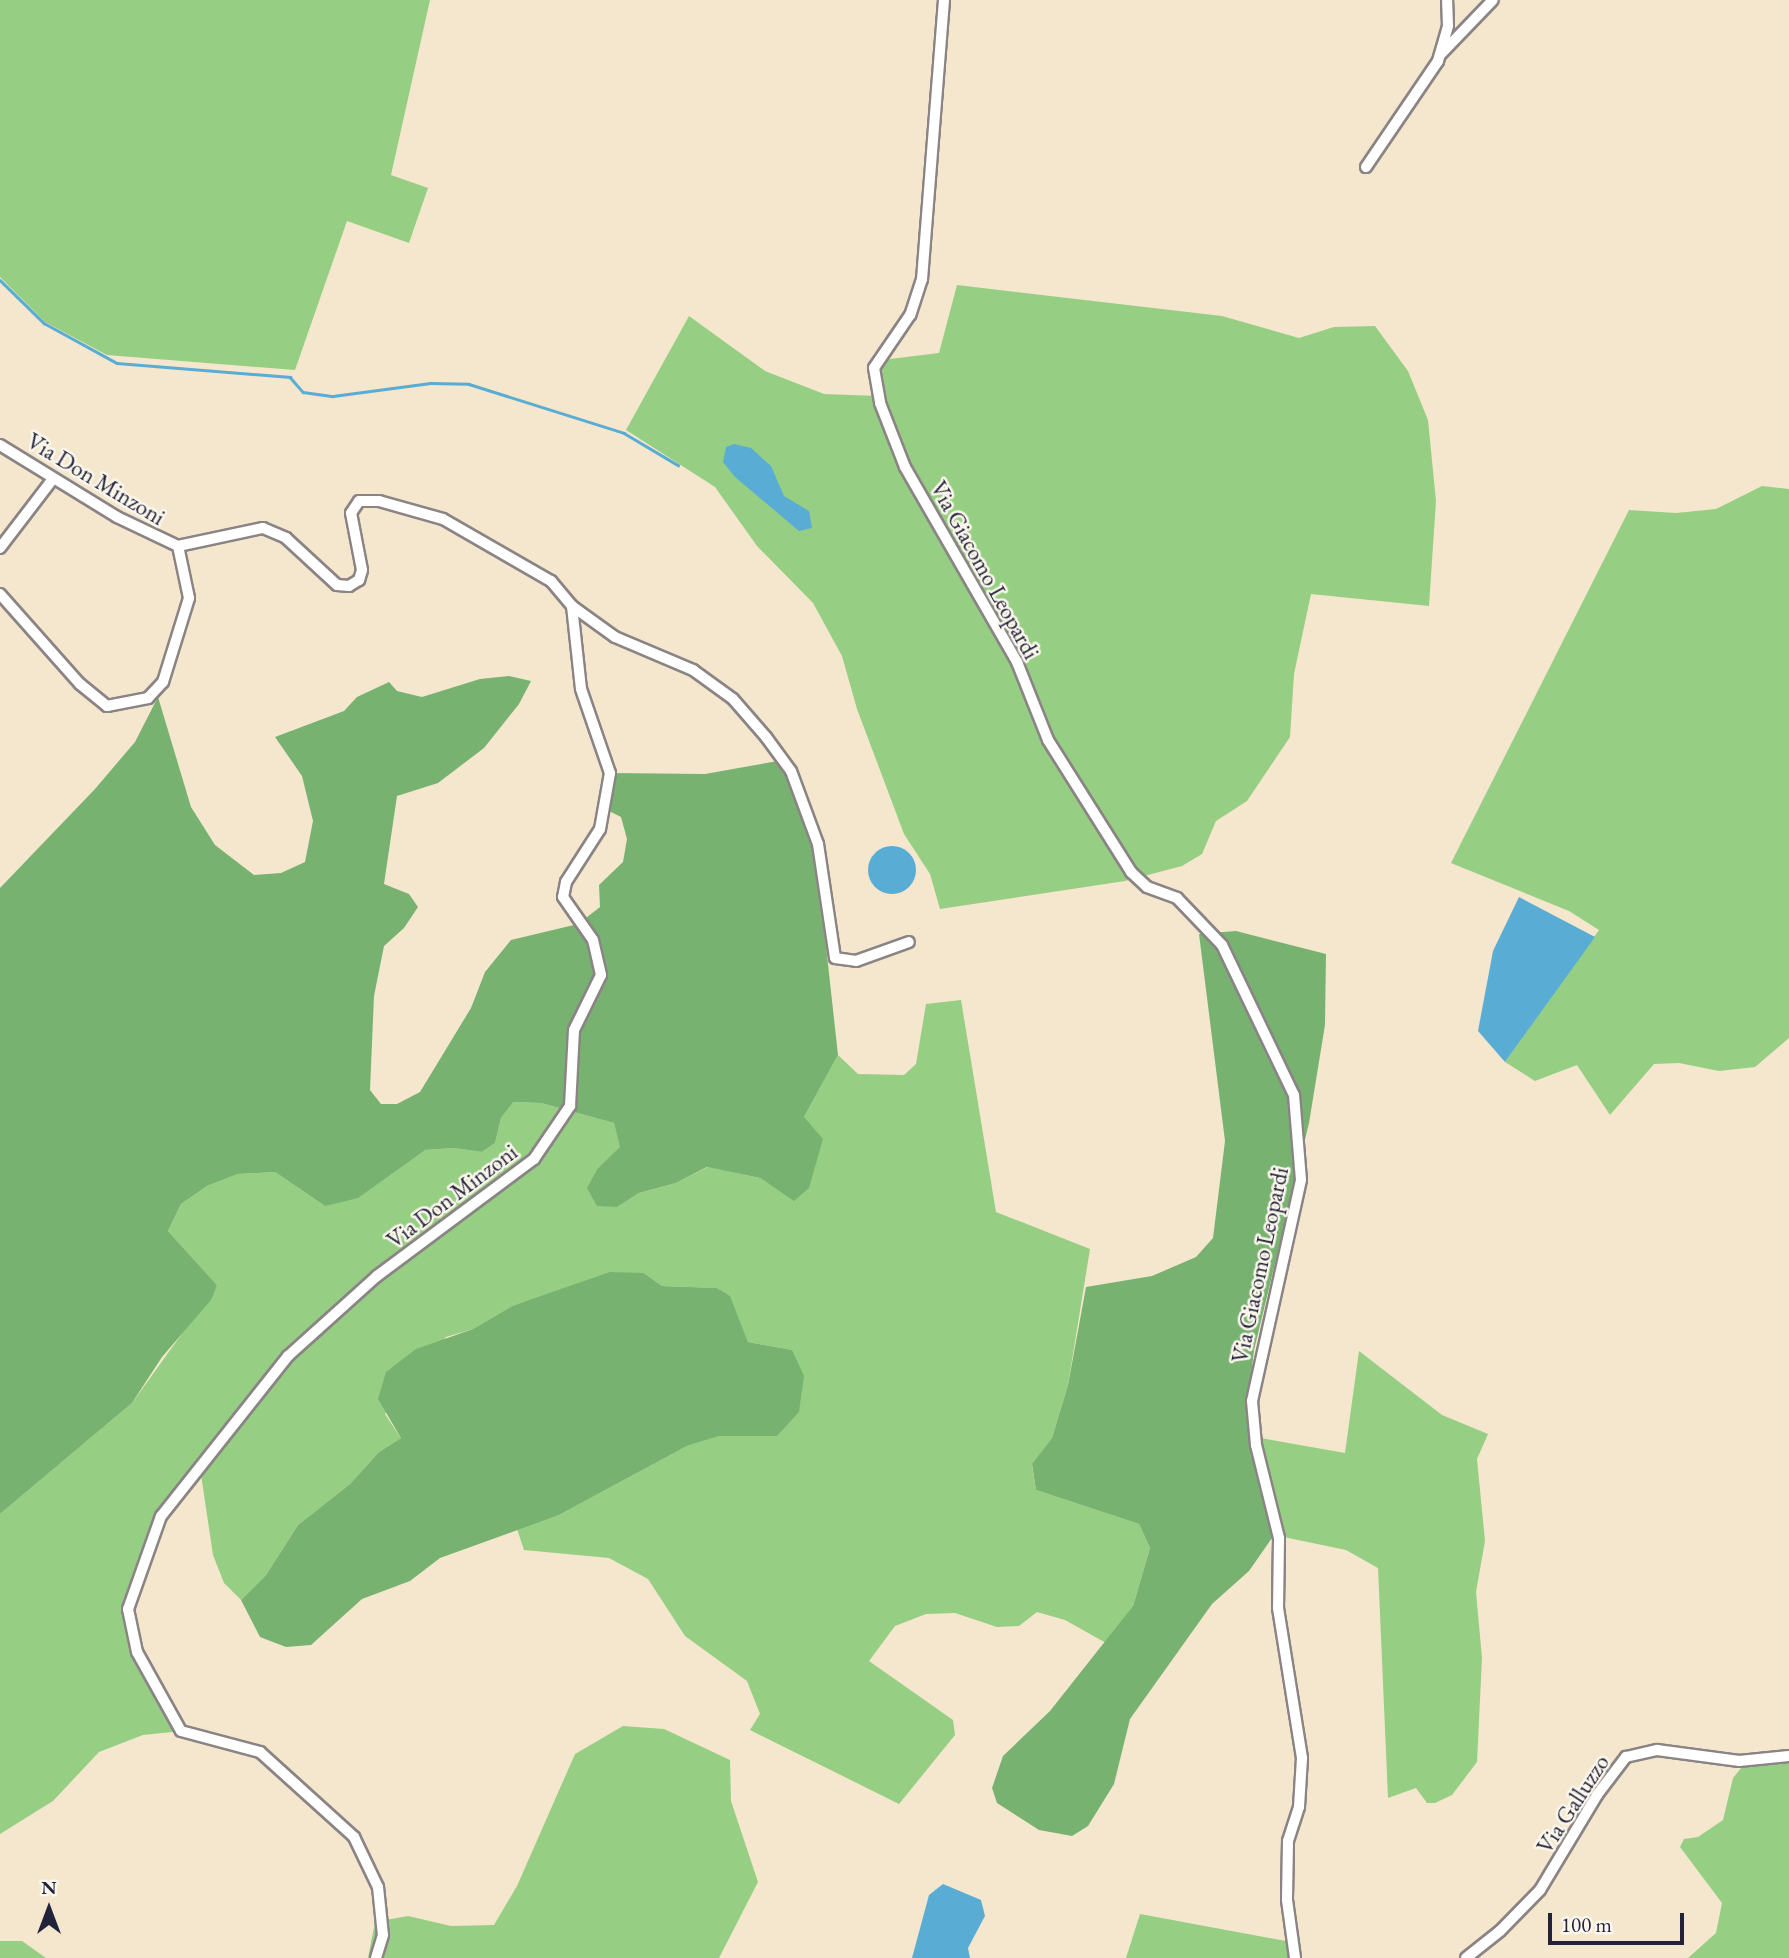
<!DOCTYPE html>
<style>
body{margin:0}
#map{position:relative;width:1789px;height:1958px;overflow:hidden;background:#f4e7ce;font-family:"EB Garamond",serif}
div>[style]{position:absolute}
.green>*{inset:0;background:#96cf83}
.forest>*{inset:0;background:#78b271}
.water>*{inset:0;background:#59acd4}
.round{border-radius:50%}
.stream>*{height:2.5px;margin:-1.25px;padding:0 1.25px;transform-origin:1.25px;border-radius:1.25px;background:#59acd4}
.roads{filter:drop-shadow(2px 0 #8b8484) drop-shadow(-2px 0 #8b8484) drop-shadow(0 2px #8b8484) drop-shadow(0 -2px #8b8484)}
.street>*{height:10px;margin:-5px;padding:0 5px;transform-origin:5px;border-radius:5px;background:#fff}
span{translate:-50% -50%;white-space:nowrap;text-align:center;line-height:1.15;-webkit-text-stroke:5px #fbf7ec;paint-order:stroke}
.street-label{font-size:23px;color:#22223b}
.north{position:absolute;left:14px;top:1874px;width:70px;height:70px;-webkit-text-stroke:5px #fbf7ec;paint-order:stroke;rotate:0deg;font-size:19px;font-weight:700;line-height:28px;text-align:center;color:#22223b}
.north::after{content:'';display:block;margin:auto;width:24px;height:32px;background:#22223b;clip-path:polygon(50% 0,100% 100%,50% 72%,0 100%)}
.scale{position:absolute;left:1548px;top:1913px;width:136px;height:32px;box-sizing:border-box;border:4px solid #22223b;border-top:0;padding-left:9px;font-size:21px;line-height:24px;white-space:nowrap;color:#22223b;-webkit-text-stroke:5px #fbf7ec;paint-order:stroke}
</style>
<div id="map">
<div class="green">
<i style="clip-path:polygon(0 0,430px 0,391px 175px,428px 188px,409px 243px,347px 221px,295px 370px,107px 355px,45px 322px,0 277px)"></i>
<i style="clip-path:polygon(957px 285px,1222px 316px,1299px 338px,1334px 327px,1375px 326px,1408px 371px,1428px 420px,1436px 501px,1429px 606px,1311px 594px,1294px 674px,1290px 737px,1247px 801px,1216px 821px,1202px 854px,1182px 866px,1125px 881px,940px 909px,930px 874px,904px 834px,857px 709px,842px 656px,813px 603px,757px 546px,715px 487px,626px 430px,689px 316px,765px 371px,824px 394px,878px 396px,868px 370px,890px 359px,939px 353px)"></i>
<i style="clip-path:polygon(1762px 486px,1789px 489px,1789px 1038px,1755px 1067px,1719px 1071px,1679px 1063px,1654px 1064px,1610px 1115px,1577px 1065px,1535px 1081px,1505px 1062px,1599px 930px,1569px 911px,1451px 863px,1629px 510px,1676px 513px,1716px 509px)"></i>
<i style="clip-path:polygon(961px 1000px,996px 1212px,1090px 1249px,1068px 1385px,1052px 1438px,1032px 1465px,1036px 1490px,1139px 1524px,1150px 1548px,1133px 1606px,1106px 1643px,1065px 1620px,1037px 1612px,1019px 1626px,997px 1627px,955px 1613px,926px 1614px,895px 1626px,869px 1661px,953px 1720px,955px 1735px,899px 1804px,750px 1730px,760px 1714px,747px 1681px,685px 1636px,648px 1579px,609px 1558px,524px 1550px,517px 1529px,559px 1515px,687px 1446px,718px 1436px,777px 1436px,792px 1350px,748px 1342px,729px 1296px,717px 1288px,662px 1286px,644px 1273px,575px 1286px,512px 1306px,473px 1329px,446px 1337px,385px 1414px,401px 1438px,379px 1452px,350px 1484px,298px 1525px,266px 1575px,241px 1600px,224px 1583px,213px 1555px,200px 1468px,175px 1492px,150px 1531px,126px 1620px,182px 1731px,143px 1735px,99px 1752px,53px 1801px,0 1834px,0 1514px,132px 1403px,217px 1285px,168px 1231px,181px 1204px,207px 1186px,238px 1174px,275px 1172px,325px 1206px,425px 1150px,454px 1148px,482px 1152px,495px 1143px,501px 1118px,512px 1102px,541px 1103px,614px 1123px,621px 1147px,598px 1168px,617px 1207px,639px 1193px,676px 1183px,708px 1167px,760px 1178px,794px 1200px,804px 1117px,838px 1055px,858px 1074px,904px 1075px,916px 1064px,926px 1004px)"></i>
<i style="clip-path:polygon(1359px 1351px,1442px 1415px,1488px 1434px,1477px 1459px,1485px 1541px,1476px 1592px,1482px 1658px,1477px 1762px,1452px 1795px,1435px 1803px,1427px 1803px,1416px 1788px,1388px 1798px,1378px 1568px,1346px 1550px,1274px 1535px,1249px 1436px,1345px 1453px)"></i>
<i style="clip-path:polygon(623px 1726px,664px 1729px,730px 1760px,731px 1801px,758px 1882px,719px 1958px,368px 1958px,375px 1922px,408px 1916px,451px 1926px,494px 1925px,517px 1886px,575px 1754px)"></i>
<i style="clip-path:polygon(1789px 1757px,1789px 1958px,1688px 1958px,1716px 1933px,1722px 1903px,1680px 1847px,1684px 1839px,1698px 1837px,1723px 1820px,1733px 1778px,1746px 1762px)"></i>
<i style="clip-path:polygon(1140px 1914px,1291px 1942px,1293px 1958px,1126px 1958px)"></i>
<i style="clip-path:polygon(0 1941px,22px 1941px,46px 1958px,0 1958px)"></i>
</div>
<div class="forest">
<i style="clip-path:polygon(509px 676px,531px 681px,519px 704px,484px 748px,438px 783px,397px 796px,384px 884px,409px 894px,418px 907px,404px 928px,384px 946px,374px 996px,370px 1090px,381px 1104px,397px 1104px,420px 1092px,471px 1008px,485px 972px,511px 940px,578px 924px,600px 907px,599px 885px,623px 862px,627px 839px,621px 817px,605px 809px,611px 773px,705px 774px,778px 761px,787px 772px,817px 864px,838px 1055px,804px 1117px,823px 1139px,809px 1188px,794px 1201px,760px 1178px,707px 1167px,676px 1183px,639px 1193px,617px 1207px,597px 1206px,587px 1188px,598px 1168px,620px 1147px,614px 1123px,541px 1103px,513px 1102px,501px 1118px,495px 1143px,482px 1152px,454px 1148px,425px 1150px,358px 1198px,325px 1206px,275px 1172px,238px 1174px,207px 1186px,181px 1204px,168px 1231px,217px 1285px,211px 1300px,162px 1357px,132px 1403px,0 1514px,0 888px,95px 789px,135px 742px,158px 697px,191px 807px,215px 845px,254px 875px,281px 873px,305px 862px,313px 821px,302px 776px,275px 737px,344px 711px,357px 697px,389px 682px,397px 691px,422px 697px,480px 679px)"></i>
<i style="clip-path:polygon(1236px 931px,1326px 954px,1325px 1025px,1309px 1123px,1254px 1350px,1249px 1395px,1249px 1436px,1274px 1535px,1249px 1571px,1212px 1604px,1130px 1719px,1114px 1784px,1088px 1826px,1072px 1836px,1039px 1830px,997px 1803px,992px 1788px,1003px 1756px,1050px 1711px,1133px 1606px,1150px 1548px,1139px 1524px,1036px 1490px,1032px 1464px,1052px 1438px,1068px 1385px,1086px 1287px,1152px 1276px,1196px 1257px,1213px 1238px,1225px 1141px,1199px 934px)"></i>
<i style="clip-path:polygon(610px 1272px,644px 1273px,662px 1286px,717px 1288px,730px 1296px,748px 1342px,792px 1350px,804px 1376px,799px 1412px,777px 1436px,719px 1436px,687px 1446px,559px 1515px,440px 1558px,410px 1581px,362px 1599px,311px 1645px,286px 1647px,260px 1637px,241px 1600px,266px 1575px,298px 1525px,350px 1484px,379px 1452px,401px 1438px,378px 1399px,386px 1372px,416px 1349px,473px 1329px,512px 1306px)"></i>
</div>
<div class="water">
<i style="clip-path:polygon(734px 444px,751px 448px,771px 466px,784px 496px,809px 511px,812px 528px,799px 531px,735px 477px,723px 462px,726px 447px)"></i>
<i class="round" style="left:868px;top:846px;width:48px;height:48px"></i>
<i style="clip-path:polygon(1519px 897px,1595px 937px,1505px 1062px,1478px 1031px,1493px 951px)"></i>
<i style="clip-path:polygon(943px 1884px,981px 1900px,985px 1916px,968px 1948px,970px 1958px,912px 1958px,929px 1895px)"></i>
</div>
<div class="stream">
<i style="left:0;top:280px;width:62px;rotate:44.3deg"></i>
<i style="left:44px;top:323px;width:83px;rotate:28.7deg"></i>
<i style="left:117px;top:363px;width:174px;rotate:4.6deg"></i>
<i style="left:290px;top:377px;width:20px;rotate:49deg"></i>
<i style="left:303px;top:392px;width:30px;rotate:8deg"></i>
<i style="left:333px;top:396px;width:98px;rotate:-7.6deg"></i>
<i style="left:430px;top:383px;width:39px;rotate:1deg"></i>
<i style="left:469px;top:384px;width:163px;rotate:17.5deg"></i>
<i style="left:624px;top:433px;width:63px;rotate:30.7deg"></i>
</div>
<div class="roads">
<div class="street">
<i style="left:944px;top:0;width:280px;rotate:94.5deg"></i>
<i style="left:922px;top:279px;width:38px;rotate:108deg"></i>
<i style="left:910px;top:315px;width:64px;rotate:124.2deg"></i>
<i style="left:874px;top:368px;width:36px;rotate:80deg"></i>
<i style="left:880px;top:403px;width:69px;rotate:68.7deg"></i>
<i style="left:905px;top:467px;width:225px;rotate:60.1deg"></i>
<i style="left:1017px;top:662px;width:84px;rotate:68.3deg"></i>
<i style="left:1048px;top:740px;width:156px;rotate:57.8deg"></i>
<i style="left:1131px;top:872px;width:22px;rotate:43deg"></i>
<i style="left:1147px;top:887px;width:32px;rotate:20deg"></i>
<i style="left:1177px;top:898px;width:65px;rotate:46.2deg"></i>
<i style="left:1222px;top:945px;width:166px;rotate:64.4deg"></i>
<i style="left:1294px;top:1095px;width:85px;rotate:85.3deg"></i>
<i style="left:1301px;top:1180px;width:226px;rotate:102.5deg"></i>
<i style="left:1252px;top:1401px;width:44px;rotate:84.8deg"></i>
<i style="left:1256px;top:1445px;width:96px;rotate:76.1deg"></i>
<i style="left:1279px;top:1538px;width:70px;rotate:90.8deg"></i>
<i style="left:1278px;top:1608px;width:152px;rotate:80.9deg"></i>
<i style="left:1302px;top:1758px;width:49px;rotate:93.5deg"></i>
<i style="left:1299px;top:1807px;width:36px;rotate:108deg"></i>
<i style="left:1288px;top:1841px;width:59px;rotate:91deg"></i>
<i style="left:1287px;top:1900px;width:59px;rotate:82.1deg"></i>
<i style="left:1440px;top:55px;width:76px;rotate:-46.1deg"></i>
<i style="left:1366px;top:167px;width:128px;rotate:-55.8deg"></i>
<i style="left:1438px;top:61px;width:36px;rotate:-74deg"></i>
<i style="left:1448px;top:26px;width:26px;rotate:-92deg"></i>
<i style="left:0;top:445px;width:137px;rotate:31.6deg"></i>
<i style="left:117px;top:517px;width:68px;rotate:25.4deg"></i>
<i style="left:178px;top:546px;width:87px;rotate:-12deg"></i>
<i style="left:263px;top:528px;width:25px;rotate:23deg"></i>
<i style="left:286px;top:538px;width:69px;rotate:42.7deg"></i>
<i style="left:337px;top:585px;width:12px;rotate:5deg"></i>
<i style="left:349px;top:586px;width:12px;rotate:-31deg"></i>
<i style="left:359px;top:580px;width:10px;rotate:-73deg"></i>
<i style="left:362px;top:570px;width:58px;rotate:-100.9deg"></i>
<i style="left:351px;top:513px;width:14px;rotate:-56deg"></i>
<i style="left:359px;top:501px;width:20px"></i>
<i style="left:379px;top:501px;width:66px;rotate:15.7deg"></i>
<i style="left:443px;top:519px;width:125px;rotate:29.9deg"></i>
<i style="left:551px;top:581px;width:33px;rotate:50deg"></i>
<i style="left:572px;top:606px;width:83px;rotate:83.8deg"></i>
<i style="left:581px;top:689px;width:89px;rotate:71deg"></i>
<i style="left:610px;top:773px;width:57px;rotate:100.1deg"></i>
<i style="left:600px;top:829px;width:63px;rotate:122.7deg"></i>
<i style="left:566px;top:882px;width:15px;rotate:101deg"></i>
<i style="left:563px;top:897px;width:52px;rotate:55.1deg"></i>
<i style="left:593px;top:940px;width:36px;rotate:77deg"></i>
<i style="left:601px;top:975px;width:61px;rotate:116.1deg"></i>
<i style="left:574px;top:1030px;width:76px;rotate:93deg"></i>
<i style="left:570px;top:1106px;width:64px;rotate:124.2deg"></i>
<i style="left:534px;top:1159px;width:196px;rotate:143.3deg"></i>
<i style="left:377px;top:1276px;width:120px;rotate:138deg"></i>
<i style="left:288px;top:1356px;width:204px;rotate:128.4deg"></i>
<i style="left:161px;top:1516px;width:99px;rotate:109.5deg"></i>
<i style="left:128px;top:1609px;width:44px;rotate:78.2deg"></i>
<i style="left:137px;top:1652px;width:90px;rotate:60.9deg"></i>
<i style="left:181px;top:1731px;width:82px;rotate:14.9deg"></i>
<i style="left:260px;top:1752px;width:127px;rotate:42.1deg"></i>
<i style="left:354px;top:1837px;width:55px;rotate:64.4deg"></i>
<i style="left:378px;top:1887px;width:48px;rotate:84.1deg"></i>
<i style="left:383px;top:1935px;width:24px;rotate:107deg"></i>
<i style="left:0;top:548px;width:86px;rotate:-52.6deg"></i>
<i style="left:0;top:594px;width:120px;rotate:48.4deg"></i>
<i style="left:80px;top:684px;width:35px;rotate:39deg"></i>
<i style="left:107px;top:706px;width:42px;rotate:-11deg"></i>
<i style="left:148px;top:698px;width:22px;rotate:-47deg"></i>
<i style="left:163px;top:682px;width:88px;rotate:-72.8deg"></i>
<i style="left:189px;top:598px;width:53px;rotate:-101.9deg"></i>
<i style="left:572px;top:606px;width:53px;rotate:35.8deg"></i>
<i style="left:615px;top:637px;width:85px;rotate:22.9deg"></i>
<i style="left:693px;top:670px;width:49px;rotate:35.9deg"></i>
<i style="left:733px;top:699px;width:50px;rotate:49deg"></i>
<i style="left:766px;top:737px;width:42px;rotate:53.7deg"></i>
<i style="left:791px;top:771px;width:78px;rotate:69.7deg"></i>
<i style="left:818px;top:844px;width:115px;rotate:81.5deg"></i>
<i style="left:835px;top:958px;width:21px;rotate:8deg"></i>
<i style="left:856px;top:961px;width:56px;rotate:-19.7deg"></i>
<i style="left:1466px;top:1958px;width:43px;rotate:-38.5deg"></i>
<i style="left:1500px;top:1931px;width:57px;rotate:-45.7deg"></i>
<i style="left:1540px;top:1890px;width:111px;rotate:-59deg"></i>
<i style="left:1597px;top:1795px;width:48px;rotate:-52.7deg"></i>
<i style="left:1626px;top:1757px;width:32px;rotate:-13deg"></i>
<i style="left:1657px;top:1750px;width:83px;rotate:7.6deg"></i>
<i style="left:1739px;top:1761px;width:50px;rotate:-5.7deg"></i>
</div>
</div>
<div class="street-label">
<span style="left:96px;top:479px;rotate:31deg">Via Don Minzoni</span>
<span style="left:985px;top:570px;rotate:61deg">Via Giacomo Leopardi</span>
<span style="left:452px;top:1196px;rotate:-37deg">Via Don Minzoni</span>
<span style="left:1260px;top:1265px;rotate:-78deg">Via Giacomo Leopardi</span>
<span style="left:1573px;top:1804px;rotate:-57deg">Via Galluzzo</span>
</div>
<div class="north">N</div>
<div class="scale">100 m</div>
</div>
